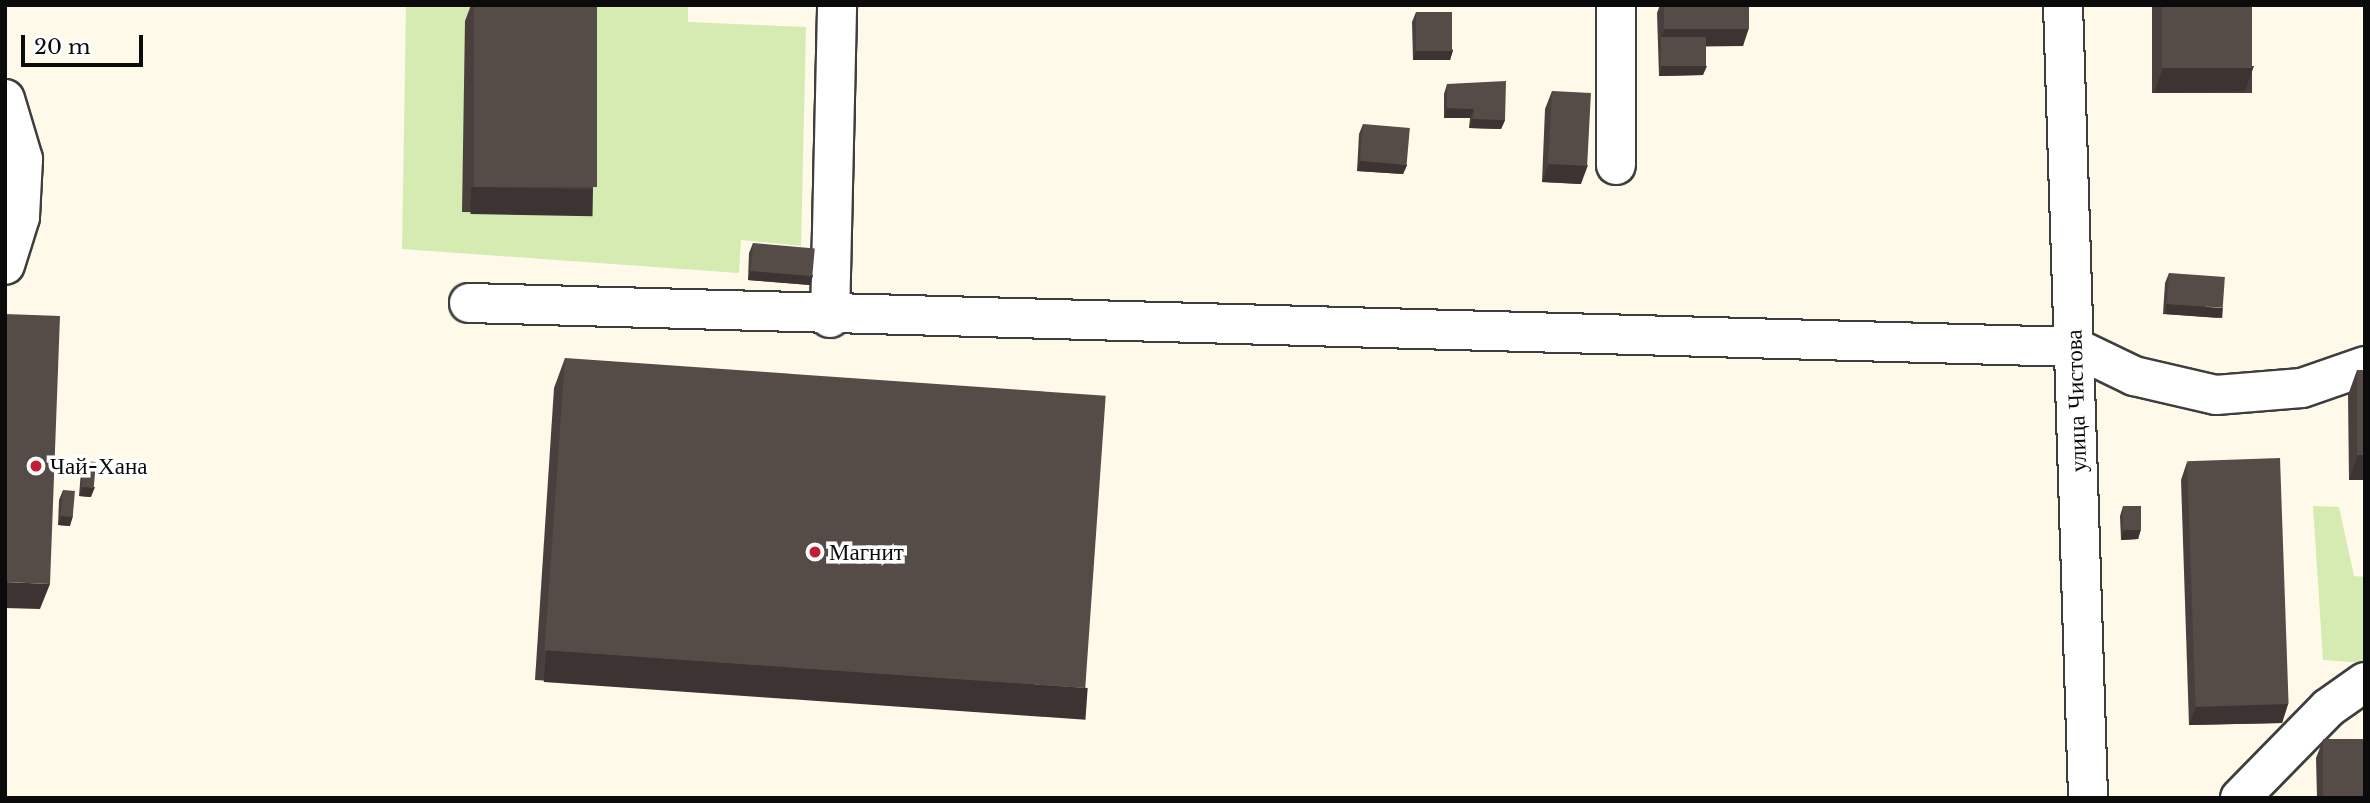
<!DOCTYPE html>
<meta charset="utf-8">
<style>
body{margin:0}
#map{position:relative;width:2370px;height:803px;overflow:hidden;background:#fff9ea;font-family:"Libre Baskerville",serif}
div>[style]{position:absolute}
.green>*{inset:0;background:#d5ebb2}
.roads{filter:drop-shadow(2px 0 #3e3e3e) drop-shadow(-2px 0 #3e3e3e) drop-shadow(0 2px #3e3e3e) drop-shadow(0 -2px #3e3e3e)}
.minor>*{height:38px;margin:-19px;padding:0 19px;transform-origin:19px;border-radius:19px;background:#fff}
.wall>*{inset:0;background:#49403d;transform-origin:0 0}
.shaded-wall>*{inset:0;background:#3c3432;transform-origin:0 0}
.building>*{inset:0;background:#554b47;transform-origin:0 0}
.dots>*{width:19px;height:19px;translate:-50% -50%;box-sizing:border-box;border:4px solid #fff;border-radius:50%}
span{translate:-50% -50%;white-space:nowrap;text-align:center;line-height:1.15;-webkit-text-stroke:7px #fff;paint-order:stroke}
.street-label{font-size:23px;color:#0b0b0b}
.poi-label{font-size:23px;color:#0b0b0b}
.left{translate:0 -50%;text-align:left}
.frame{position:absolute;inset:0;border:7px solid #0b0b0b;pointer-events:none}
.scale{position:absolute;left:21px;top:35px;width:122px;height:32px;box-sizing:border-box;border:4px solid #0b0b0b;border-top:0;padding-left:9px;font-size:21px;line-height:24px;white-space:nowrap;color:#0b0b0b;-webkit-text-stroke:5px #fff;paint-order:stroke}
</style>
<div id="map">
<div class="green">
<i style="clip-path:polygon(406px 5px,688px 5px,688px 22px,806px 27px,801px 246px,741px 240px,739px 273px,402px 249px)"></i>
<i style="clip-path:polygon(2313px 506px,2339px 507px,2354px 576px,2365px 577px,2365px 663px,2323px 660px)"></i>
</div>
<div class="roads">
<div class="minor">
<i style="left:2063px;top:5px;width:793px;rotate:88.19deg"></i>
<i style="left:5px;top:99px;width:63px;rotate:73.3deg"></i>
<i style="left:23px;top:159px;width:58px;rotate:93deg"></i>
<i style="left:20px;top:217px;width:50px;rotate:107.4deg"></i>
<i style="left:1616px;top:165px;width:160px;rotate:-90deg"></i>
<i style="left:469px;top:303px;width:1606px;rotate:1.57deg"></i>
<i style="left:2074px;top:347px;width:67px;rotate:25.8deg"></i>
<i style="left:2134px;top:376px;width:84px;rotate:13deg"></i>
<i style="left:2216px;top:395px;width:86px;rotate:-4.7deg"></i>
<i style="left:2302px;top:388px;width:67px;rotate:-19.2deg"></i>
<i style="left:830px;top:318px;width:313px;rotate:-88.7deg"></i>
<i style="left:2240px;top:798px;width:126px;rotate:-45.6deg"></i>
<i style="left:2328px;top:708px;width:45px;rotate:-35.1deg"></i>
</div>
</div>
<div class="wall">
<i style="clip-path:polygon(471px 5px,597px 5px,593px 189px,584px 214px,462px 212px,465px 21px)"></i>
<i style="clip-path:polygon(1660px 5px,1749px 5px,1743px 46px,1706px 46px,1703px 75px,1659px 76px,1657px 13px)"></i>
<i style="left:2152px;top:5px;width:100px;height:88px"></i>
<i style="clip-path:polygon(1416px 12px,1453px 50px,1450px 60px,1413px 60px,1412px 22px)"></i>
<i style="clip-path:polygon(1447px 84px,1505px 120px,1501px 129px,1469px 128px,1470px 118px,1444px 118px,1444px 94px)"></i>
<i style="clip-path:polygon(1552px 91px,1581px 184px,1542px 182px,1545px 109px)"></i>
<i style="clip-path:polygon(1363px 124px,1407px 165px,1403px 174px,1357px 171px,1359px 134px)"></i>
<i style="clip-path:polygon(753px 243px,813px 275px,810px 285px,748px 280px,749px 253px)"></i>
<i style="clip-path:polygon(2169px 273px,2219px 318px,2163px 314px,2165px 283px)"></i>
<i style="clip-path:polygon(565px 358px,1077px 714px,535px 680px,554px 388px)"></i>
<i style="clip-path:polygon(2357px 370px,2365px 370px,2365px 480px,2349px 480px,2348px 395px)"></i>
<i style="clip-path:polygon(84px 461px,91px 497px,79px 496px,81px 471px)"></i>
<i style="clip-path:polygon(2187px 462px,2288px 704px,2282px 723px,2189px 725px,2181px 480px)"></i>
<i style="clip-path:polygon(63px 490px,70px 526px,58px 525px,59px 500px)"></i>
<i style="clip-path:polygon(2123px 506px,2141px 529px,2138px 539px,2121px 540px,2120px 516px)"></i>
<i style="clip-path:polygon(2323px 740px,2365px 798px,2317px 798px,2316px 758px)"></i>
</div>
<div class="shaded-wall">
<i style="clip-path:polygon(1749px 28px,1743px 46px,1662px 47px,1661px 37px,1665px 29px)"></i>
<i style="clip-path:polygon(1453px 50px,1450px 60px,1413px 60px,1416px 51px)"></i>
<i style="clip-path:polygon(1662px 66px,1707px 66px,1703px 75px,1659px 76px)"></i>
<i style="clip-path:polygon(2254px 66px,2245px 91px,2154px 93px,2163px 68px)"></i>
<i style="clip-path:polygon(1447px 108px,1474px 109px,1470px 118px,1444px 118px)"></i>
<i style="clip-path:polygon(1473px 119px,1505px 120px,1501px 129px,1469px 128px)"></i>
<i style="clip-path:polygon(1360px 161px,1407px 165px,1403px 174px,1357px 171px)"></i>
<i style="clip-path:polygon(1549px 164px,1588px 165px,1581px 184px,1542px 182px)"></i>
<i style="left:471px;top:187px;width:122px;height:27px;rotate:1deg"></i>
<i style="clip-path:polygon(751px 271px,813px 275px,810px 285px,748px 280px)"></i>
<i style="left:2166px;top:304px;width:57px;height:10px;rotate:4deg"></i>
<i style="clip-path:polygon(2358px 455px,2365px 455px,2365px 480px,2349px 480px)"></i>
<i style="clip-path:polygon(83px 487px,95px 487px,91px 497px,79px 496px)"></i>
<i style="clip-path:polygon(62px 516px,73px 516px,70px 526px,58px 525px)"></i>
<i style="clip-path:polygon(2141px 529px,2138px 539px,2121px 540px,2124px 530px)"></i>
<i style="clip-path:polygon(5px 582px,50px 584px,40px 609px,5px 608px)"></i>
<i style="left:546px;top:650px;width:543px;height:32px;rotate:4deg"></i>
<i style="clip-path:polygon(2288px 704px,2282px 723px,2189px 725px,2196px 707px)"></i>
</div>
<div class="building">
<i style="left:474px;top:5px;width:123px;height:182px"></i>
<i style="left:1664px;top:5px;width:85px;height:24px"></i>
<i style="left:2162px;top:5px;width:90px;height:63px"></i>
<i style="left:1416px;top:12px;width:36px;height:39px"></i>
<i style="left:1661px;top:37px;width:45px;height:29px"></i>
<i style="clip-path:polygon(1506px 81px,1505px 120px,1473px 119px,1474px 109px,1447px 108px,1447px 84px)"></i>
<i style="left:1552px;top:91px;width:39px;height:73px;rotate:3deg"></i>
<i style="left:1363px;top:124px;width:47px;height:37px;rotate:5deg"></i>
<i style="left:753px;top:243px;width:62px;height:28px;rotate:5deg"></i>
<i style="left:2169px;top:273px;width:56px;height:31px;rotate:4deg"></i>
<i style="clip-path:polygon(5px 314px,60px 316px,50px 584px,5px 582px)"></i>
<i style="left:565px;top:358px;width:542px;height:293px;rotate:4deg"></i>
<i style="left:2357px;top:370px;width:8px;height:85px"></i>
<i style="left:2280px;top:458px;width:246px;height:93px;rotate:88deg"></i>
<i style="left:84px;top:461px;width:12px;height:26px;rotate:5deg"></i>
<i style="left:63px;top:490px;width:12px;height:26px;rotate:5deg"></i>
<i style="left:2123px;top:506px;width:18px;height:24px"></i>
<i style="left:2365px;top:739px;width:59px;height:42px;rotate:90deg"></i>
</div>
<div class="dots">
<i style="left:36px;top:466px;background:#c21d35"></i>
<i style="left:815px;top:552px;background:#c21d35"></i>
</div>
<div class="street-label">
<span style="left:2076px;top:401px;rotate:-92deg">улица Чистова</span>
</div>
<div class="poi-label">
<span class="left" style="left:50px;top:466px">Чай-Хана</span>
<span class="left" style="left:829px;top:552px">Магнит</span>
</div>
<div class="frame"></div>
<div class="scale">20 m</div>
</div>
